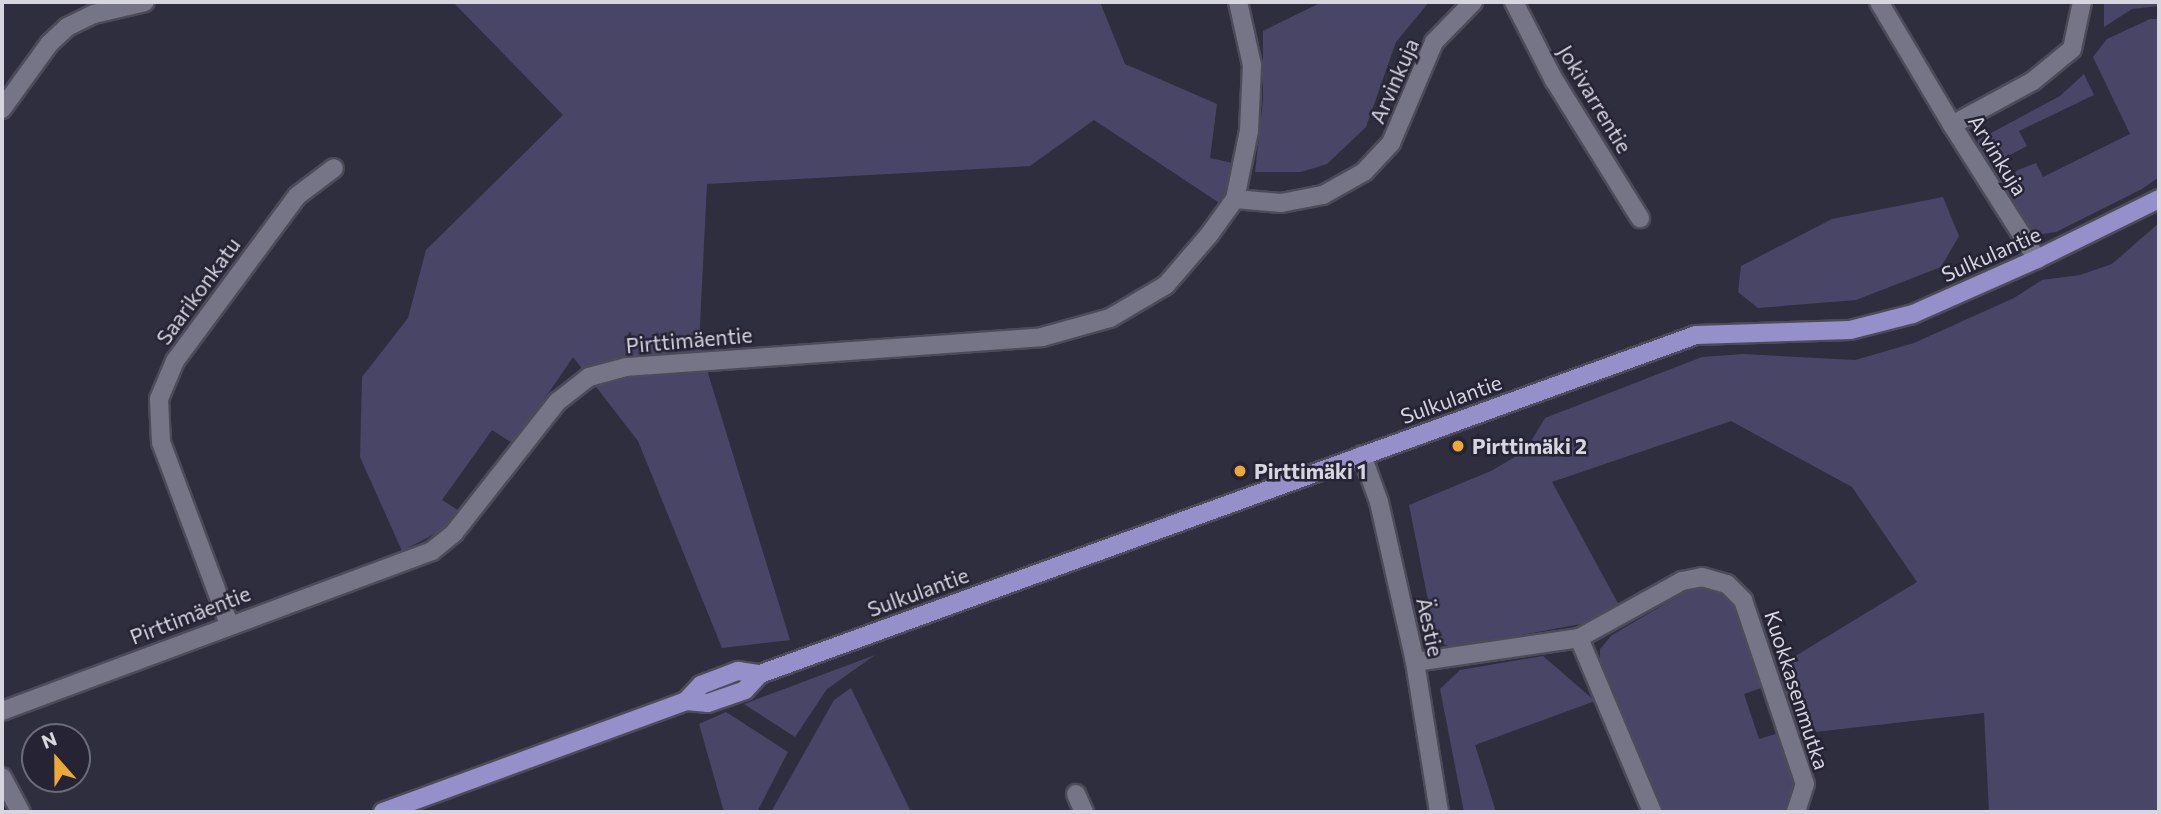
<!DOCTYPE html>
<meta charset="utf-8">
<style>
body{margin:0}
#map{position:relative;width:2161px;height:814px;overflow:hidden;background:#2f2e3f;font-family:Commissioner,sans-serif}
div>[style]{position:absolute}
.green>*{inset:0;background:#494567}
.roads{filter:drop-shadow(2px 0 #4d4b59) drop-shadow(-2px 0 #4d4b59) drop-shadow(0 2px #4d4b59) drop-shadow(0 -2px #4d4b59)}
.minor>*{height:18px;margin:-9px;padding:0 9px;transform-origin:9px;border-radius:9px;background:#767588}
.major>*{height:18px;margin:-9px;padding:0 9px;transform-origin:9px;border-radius:9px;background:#958fca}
.dots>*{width:19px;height:19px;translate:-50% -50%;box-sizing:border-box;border:4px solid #262434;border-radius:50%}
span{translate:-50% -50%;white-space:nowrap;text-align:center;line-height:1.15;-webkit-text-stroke:5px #262434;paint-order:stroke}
.street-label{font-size:21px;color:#d6d5e0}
.poi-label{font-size:21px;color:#d6d5e0;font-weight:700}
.left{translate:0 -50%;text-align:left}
.frame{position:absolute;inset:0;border:4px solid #d6d5e0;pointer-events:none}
.north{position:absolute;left:21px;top:723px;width:70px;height:70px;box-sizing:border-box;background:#262434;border:2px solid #6c6b79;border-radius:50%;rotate:339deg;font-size:19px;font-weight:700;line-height:28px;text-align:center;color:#d6d5e0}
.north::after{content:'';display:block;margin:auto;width:24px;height:32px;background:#eba939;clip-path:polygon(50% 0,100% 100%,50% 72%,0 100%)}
</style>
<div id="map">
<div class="green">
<i style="clip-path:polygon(453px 2px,1100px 2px,1125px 64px,1217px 104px,1210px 158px,1237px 164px,1224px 206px,1094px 120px,1030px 166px,707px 184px,699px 344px,790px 640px,722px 648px,638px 441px,573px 357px,514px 444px,492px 430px,442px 500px,461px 512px,444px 529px,402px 551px,360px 457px,362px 377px,408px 318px,426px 250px,563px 115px)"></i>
<i style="clip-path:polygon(1322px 2px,1429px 2px,1396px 42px,1366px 127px,1327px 164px,1301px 172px,1255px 172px,1263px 99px,1263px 31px)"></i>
<i style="clip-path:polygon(2104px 2px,2159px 2px,2159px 6px,2132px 9px,2104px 27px)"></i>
<i style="clip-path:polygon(2150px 19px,2159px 19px,2159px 177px,2142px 189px,2056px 232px,2042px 234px,2032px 231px,2010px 205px,2005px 189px,2007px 180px,2018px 170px,2036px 163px,2043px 177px,2130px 134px,2093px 57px,2107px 39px)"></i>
<i style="clip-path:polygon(2084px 74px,2094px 95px,2019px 131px,2027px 146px,1995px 163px,1983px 159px,1977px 151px,1978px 140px,2060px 96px)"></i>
<i style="clip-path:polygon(1943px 197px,1959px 236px,1941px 267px,1856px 300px,1758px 308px,1738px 292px,1741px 266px,1832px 219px)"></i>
<i style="clip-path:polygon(2159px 223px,2159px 812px,1989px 812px,1984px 713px,1797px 734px,1779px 666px,1917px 582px,1852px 487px,1731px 421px,1552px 482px,1620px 607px,1597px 621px,1452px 648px,1436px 640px,1409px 505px,1491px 471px,1525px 451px,1545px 418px,1702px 357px,1743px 354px,1855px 360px,1914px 343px,2014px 298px,2042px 280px,2080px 275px,2112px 264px)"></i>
<i style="clip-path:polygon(1705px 587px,1724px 594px,1735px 607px,1764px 687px,1744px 694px,1759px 739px,1779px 733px,1795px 783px,1793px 800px,1784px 812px,1661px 812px,1600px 666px,1600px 649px,1612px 635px,1687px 591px)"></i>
<i style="clip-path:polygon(875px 655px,827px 689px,795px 737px,744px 704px)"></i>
<i style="clip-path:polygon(1543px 656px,1595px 701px,1475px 745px,1496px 812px,1464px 812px,1440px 689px,1460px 670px)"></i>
<i style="clip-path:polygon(851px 688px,911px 812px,771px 812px,834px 700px)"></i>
<i style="clip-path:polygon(726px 712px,788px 752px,757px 812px,724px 812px,699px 724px)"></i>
</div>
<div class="roads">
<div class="minor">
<i style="left:1514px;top:2px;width:88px;rotate:62.9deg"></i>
<i style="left:1554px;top:80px;width:163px;rotate:58.1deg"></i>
<i style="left:1879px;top:2px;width:143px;rotate:59.3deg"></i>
<i style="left:1952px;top:125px;width:159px;rotate:57.6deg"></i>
<i style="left:2px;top:109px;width:80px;rotate:-54.1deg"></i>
<i style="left:49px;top:44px;width:25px;rotate:-43deg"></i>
<i style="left:67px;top:27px;width:30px;rotate:-26deg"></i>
<i style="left:94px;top:14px;width:52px;rotate:-13.2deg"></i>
<i style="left:1952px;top:125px;width:92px;rotate:-28.5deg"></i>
<i style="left:2033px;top:81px;width:50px;rotate:-39.4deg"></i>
<i style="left:2072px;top:49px;width:48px;rotate:-78deg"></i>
<i style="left:1235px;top:199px;width:46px;rotate:5deg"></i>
<i style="left:1281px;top:203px;width:43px;rotate:-10.8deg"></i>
<i style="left:1323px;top:195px;width:47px;rotate:-29.3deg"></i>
<i style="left:1364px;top:172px;width:40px;rotate:-47deg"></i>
<i style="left:1391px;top:143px;width:110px;rotate:-66.9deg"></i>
<i style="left:1434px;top:42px;width:56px;rotate:-45.7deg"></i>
<i style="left:1362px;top:455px;width:50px;rotate:70.1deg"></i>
<i style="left:1379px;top:502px;width:164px;rotate:77.3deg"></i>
<i style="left:1415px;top:662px;width:152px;rotate:80.9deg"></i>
<i style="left:229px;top:624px;width:194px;rotate:-110.5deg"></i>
<i style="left:161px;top:442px;width:43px;rotate:-92.7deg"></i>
<i style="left:159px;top:399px;width:41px;rotate:-67.2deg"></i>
<i style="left:175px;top:361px;width:205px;rotate:-53.5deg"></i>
<i style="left:297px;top:196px;width:46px;rotate:-37.1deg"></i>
<i style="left:1579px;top:638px;width:189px;rotate:67.2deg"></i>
<i style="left:1415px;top:662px;width:166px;rotate:-8.3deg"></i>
<i style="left:1579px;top:638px;width:118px;rotate:-29deg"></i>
<i style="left:1682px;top:581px;width:20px;rotate:-11deg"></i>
<i style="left:1702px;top:577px;width:26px;rotate:16deg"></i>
<i style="left:1727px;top:584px;width:23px;rotate:45deg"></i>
<i style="left:1743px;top:600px;width:194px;rotate:71.4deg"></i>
<i style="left:1805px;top:784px;width:29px;rotate:108deg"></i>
<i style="left:2px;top:711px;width:459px;rotate:-20.4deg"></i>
<i style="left:432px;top:551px;width:28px;rotate:-39deg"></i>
<i style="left:454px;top:533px;width:167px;rotate:-51.8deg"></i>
<i style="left:557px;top:402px;width:41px;rotate:-38deg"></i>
<i style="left:589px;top:377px;width:39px;rotate:-15deg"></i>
<i style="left:627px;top:367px;width:416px;rotate:-4.1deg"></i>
<i style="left:1042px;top:337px;width:71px;rotate:-15.6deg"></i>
<i style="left:1110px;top:318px;width:65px;rotate:-30.5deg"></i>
<i style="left:1166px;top:285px;width:66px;rotate:-49.3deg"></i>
<i style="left:1209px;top:235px;width:44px;rotate:-54.2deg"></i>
<i style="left:1235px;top:199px;width:69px;rotate:-78.4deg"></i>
<i style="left:1249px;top:131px;width:66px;rotate:-87.4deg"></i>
<i style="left:1252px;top:65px;width:65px;rotate:-102.5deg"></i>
<i style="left:2px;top:777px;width:40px;rotate:62deg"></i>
<i style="left:1076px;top:794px;width:20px;rotate:66deg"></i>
</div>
<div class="major">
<i style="left:686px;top:701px;width:22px;rotate:-47deg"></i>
<i style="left:701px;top:685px;width:40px;rotate:-21deg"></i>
<i style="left:738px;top:671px;width:22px;rotate:8deg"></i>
<i style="left:383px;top:812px;width:323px;rotate:-20.1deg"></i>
<i style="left:686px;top:701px;width:22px;rotate:5deg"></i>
<i style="left:708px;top:703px;width:39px;rotate:-19deg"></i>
<i style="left:745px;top:690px;width:22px;rotate:-47deg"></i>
<i style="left:760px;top:674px;width:995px;rotate:-19.91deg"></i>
<i style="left:1696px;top:335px;width:154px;rotate:-1.9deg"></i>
<i style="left:1850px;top:330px;width:65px;rotate:-14.3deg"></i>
<i style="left:1913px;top:314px;width:136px;rotate:-23.9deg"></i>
<i style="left:2037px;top:259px;width:136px;rotate:-26.2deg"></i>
</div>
</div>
<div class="dots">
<i style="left:1458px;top:446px;background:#eba939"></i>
<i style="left:1240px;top:471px;background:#eba939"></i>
</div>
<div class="street-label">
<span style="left:1394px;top:81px;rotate:-66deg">Arvinkuja</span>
<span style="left:1595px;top:99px;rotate:59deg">Jokivarrentie</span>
<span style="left:1998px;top:155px;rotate:58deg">Arvinkuja</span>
<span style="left:1991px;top:254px;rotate:-24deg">Sulkulantie</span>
<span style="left:198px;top:291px;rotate:-54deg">Saarikonkatu</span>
<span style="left:689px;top:340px;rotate:-5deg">Pirttimäentie</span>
<span style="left:1451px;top:399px;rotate:-20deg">Sulkulantie</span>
<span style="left:918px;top:592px;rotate:-20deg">Sulkulantie</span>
<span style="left:190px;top:615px;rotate:-21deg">Pirttimäentie</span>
<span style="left:1430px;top:627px;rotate:78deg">Äestie</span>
<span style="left:1797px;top:690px;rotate:72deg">Kuokkasenmutka</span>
</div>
<div class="poi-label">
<span class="left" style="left:1472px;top:446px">Pirttimäki 2</span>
<span class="left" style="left:1254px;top:471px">Pirttimäki 1</span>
</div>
<div class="frame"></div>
<div class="north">N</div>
</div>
